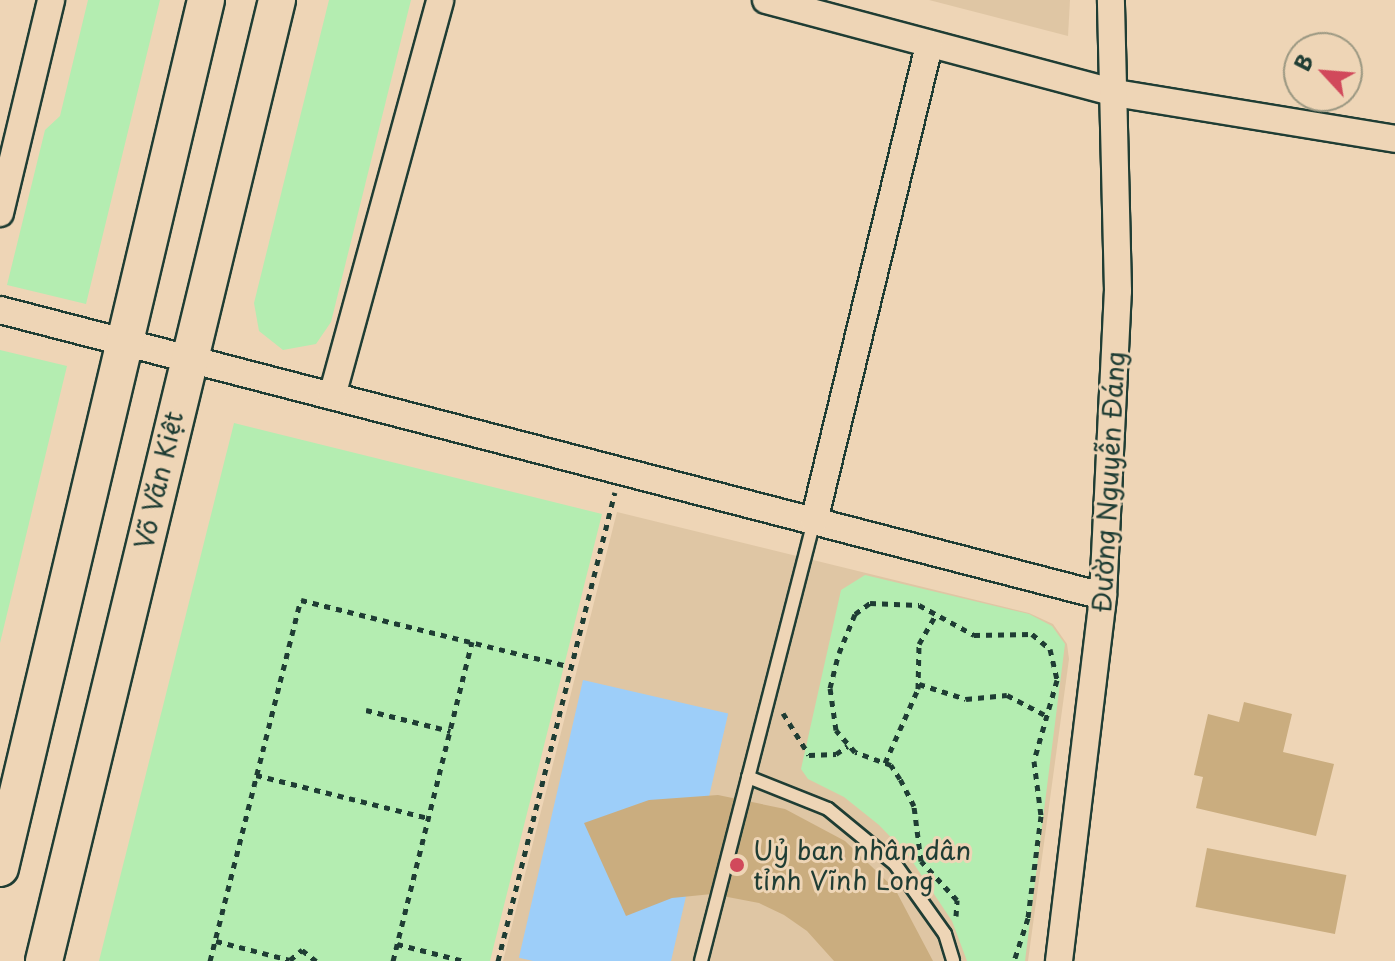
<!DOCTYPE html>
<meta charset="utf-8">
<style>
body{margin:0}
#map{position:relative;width:1395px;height:961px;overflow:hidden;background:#eed5b6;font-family:"Playpen Sans",sans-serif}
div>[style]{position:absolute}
.built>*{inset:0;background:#dfc6a4}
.green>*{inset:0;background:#b4edb1}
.water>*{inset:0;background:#9dcef9;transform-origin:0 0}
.building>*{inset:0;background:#caad7f;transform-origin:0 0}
.path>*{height:5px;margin-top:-2.5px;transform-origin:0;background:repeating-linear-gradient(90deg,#1f3d34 0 6px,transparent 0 12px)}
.roads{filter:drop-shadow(2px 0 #1f3d34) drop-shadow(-2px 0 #1f3d34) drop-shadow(0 2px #1f3d34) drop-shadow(0 -2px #1f3d34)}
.lane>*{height:12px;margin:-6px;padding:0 6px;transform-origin:6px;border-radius:6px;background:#eed5b6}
.street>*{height:26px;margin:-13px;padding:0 13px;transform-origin:13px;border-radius:13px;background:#eed5b6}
.secondary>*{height:36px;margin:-18px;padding:0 18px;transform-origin:18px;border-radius:18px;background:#eed5b6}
.dots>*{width:22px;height:22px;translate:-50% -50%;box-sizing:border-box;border:4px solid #eed5b6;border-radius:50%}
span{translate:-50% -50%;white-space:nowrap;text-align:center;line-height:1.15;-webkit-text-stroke:6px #eed5b6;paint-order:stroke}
.street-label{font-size:26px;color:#1f3d34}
.poi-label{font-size:26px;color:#1f3d34}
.left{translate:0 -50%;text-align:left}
.north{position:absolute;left:1283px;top:32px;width:80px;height:80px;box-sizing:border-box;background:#eed5b6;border:2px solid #9b9882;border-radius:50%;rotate:296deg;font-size:22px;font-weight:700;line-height:32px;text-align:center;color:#1f3d34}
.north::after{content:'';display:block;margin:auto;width:28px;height:36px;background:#d1495b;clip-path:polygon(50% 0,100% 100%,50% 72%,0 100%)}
</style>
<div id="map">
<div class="built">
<i style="clip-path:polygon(929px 0,1070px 0,1068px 36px)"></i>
<i style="clip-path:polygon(617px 512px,1029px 613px,1053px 624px,1067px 644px,1069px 659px,1028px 961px,503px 961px)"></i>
</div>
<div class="green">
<i style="clip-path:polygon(88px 0,160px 0,86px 304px,7px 285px,45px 130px,60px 116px)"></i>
<i style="clip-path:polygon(329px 0,411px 0,331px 322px,316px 344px,283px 350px,259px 331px,254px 303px)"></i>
<i style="clip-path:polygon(0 350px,67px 366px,0 643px)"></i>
<i style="clip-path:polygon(234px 423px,602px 514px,490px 961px,99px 961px)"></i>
<i style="clip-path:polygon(865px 575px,1029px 614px,1052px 626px,1065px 644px,1025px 961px,967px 961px,952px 921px,908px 855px,879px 825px,844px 797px,808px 779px,801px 769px,841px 590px)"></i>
</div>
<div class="water">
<i style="left:583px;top:680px;width:149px;height:285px;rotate:13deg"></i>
</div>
<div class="building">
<i style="clip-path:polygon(1244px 702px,1292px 714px,1283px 752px,1334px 764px,1316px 836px,1196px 808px,1203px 777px,1194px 775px,1208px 714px,1239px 722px)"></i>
<i style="clip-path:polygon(718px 795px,785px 809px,845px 841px,895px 889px,933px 961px,834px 961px,807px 931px,784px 915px,759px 903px,712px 894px,672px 898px,626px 916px,584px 823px,649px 800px)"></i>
<i style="left:1207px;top:848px;width:142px;height:60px;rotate:11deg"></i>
</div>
<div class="path">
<i style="left:919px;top:684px;width:49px;rotate:17.7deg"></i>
<i style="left:966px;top:699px;width:41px;rotate:-5.6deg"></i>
<i style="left:1007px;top:695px;width:45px;rotate:27.7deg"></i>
<i style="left:366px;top:710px;width:87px;rotate:14deg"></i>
<i style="left:783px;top:713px;width:49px;rotate:58.2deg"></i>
<i style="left:809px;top:755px;width:27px;rotate:-2deg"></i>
<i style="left:836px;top:754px;width:14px;rotate:-34deg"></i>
<i style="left:885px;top:763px;width:81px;rotate:-66deg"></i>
<i style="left:918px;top:689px;width:45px;rotate:-88.7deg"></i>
<i style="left:919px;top:644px;width:34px;rotate:-60deg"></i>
<i style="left:256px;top:775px;width:177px;rotate:14deg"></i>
<i style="left:956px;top:916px;width:16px;rotate:-86deg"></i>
<i style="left:957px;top:900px;width:53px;rotate:-132.7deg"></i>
<i style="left:921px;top:861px;width:55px;rotate:-97.3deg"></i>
<i style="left:914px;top:806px;width:30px;rotate:-117deg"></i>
<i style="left:900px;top:779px;width:17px;rotate:-123deg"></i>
<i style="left:891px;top:765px;width:38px;rotate:-160deg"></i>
<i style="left:855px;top:752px;width:29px;rotate:-131deg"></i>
<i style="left:836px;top:730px;width:42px;rotate:-98.1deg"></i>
<i style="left:830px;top:688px;width:36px;rotate:-76deg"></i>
<i style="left:839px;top:653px;width:42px;rotate:-67.7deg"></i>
<i style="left:855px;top:614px;width:19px;rotate:-36deg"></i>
<i style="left:870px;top:603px;width:49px;rotate:2.3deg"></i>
<i style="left:919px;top:605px;width:63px;rotate:28.6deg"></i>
<i style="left:974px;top:635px;width:58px;rotate:-1deg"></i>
<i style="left:1032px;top:634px;width:23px;rotate:40deg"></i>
<i style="left:1050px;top:649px;width:32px;rotate:77deg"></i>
<i style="left:1057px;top:680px;width:84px;rotate:105.9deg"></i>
<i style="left:1034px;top:761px;width:55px;rotate:82.7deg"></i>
<i style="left:1041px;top:816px;width:103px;rotate:97.3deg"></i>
<i style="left:1028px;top:918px;width:45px;rotate:108deg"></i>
<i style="left:216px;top:941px;width:76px;rotate:14.4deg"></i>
<i style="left:397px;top:944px;width:69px;rotate:14.2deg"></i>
<i style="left:290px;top:960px;width:16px;rotate:-40deg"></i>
<i style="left:302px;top:950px;width:18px;rotate:38deg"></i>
<i style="left:210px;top:961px;width:372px;rotate:-75.9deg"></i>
<i style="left:301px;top:600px;width:279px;rotate:13.9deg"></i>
<i style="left:393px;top:961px;width:329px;rotate:-76.1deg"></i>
<i style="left:498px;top:961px;width:483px;rotate:-76deg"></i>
</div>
<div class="roads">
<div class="lane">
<i style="left:748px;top:777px;width:86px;rotate:21.8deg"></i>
<i style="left:828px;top:809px;width:87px;rotate:39.4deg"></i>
<i style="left:895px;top:864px;width:86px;rotate:54.5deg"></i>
<i style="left:945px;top:934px;width:28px;rotate:73deg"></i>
<i style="left:701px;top:961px;width:454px;rotate:-75.6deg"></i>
</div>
<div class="street">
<i style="left:766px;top:0;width:361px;rotate:14.9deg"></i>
<i style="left:1115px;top:93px;width:284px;rotate:9.3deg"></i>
<i style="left:0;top:213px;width:219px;rotate:-76.5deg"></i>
<i style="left:0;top:310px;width:1139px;rotate:14.54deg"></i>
<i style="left:332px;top:396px;width:410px;rotate:-74.7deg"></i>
<i style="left:814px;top:521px;width:491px;rotate:-76.4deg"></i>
<i style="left:1059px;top:961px;width:368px;rotate:-83.1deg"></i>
<i style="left:1103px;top:596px;width:305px;rotate:-87.2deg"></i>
<i style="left:1118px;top:291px;width:291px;rotate:-91.4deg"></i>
</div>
<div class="secondary">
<i style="left:0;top:868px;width:892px;rotate:-76.65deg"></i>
<i style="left:44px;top:961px;width:989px;rotate:-76.37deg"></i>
</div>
</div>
<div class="dots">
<i style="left:737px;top:865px;background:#d1495b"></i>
</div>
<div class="street-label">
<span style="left:158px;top:480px;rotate:-77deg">Võ Văn Kiệt</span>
<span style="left:1108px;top:482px;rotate:-87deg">Đường Nguyễn Đáng</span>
</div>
<div class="poi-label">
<span class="left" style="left:753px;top:865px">Uỷ ban nhân dân<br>tỉnh Vĩnh Long</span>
</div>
<div class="north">B</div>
</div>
